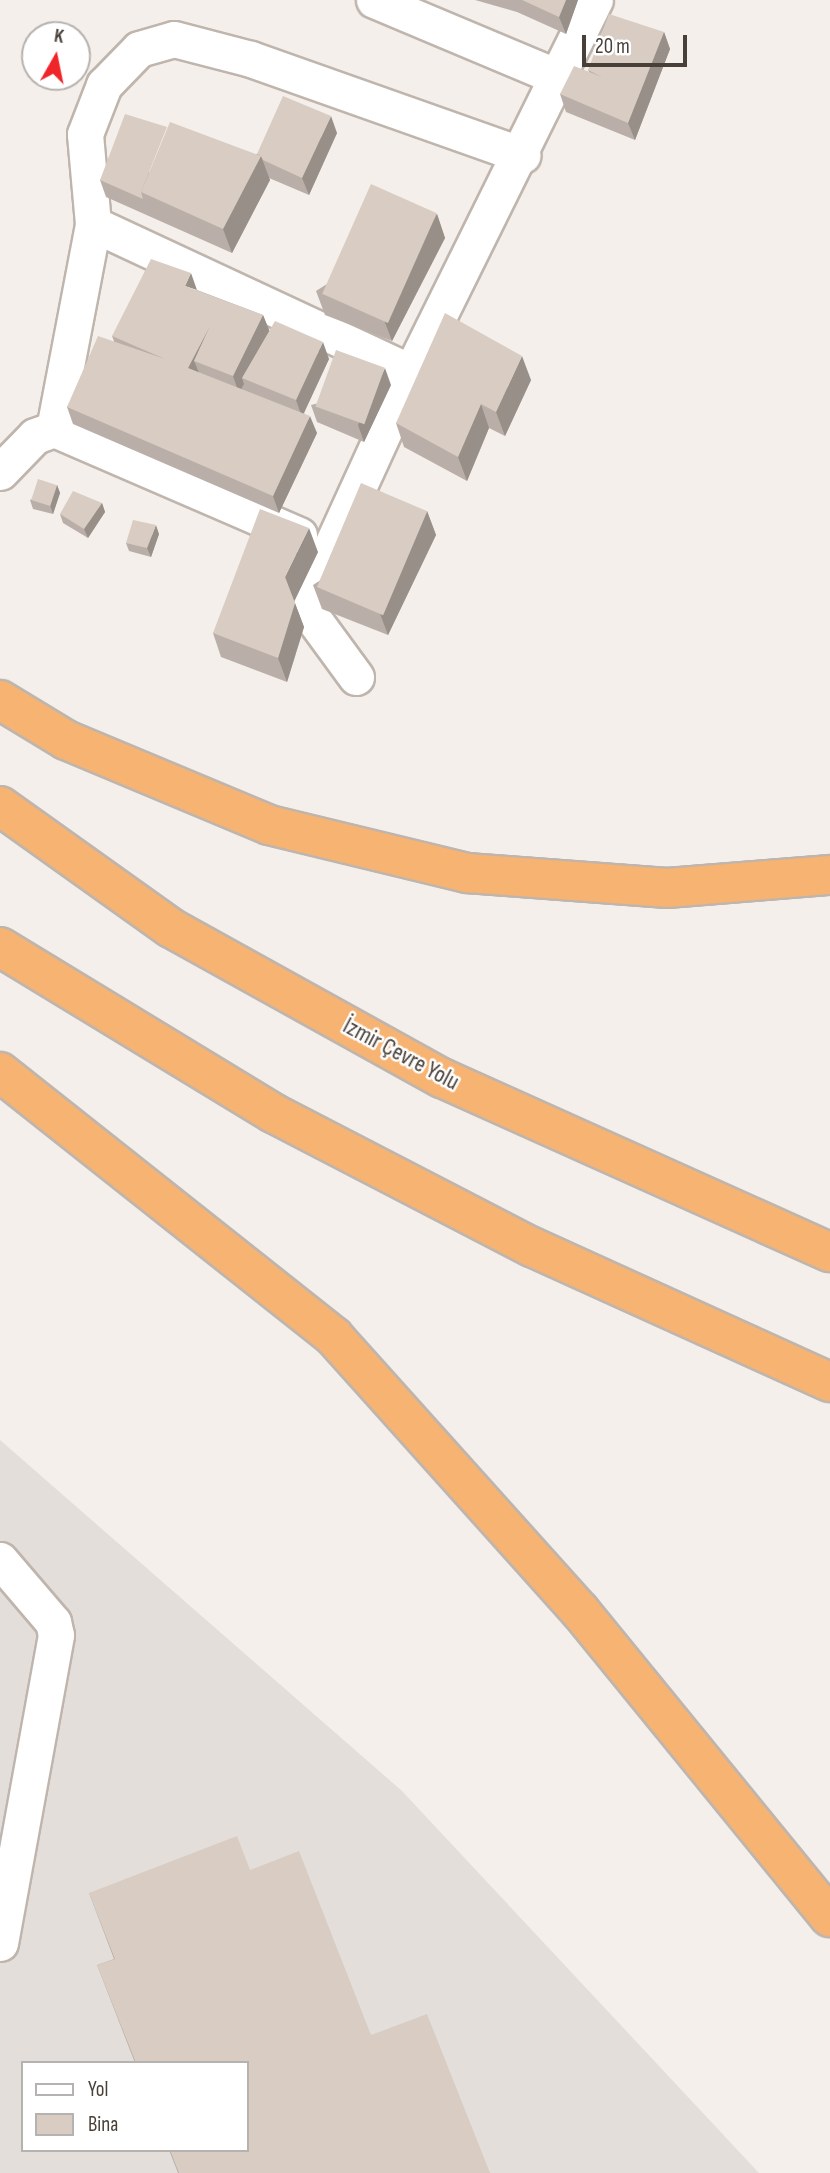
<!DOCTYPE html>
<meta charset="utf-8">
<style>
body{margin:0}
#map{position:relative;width:830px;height:2173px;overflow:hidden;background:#f4efea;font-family:"Sofia Sans Condensed",sans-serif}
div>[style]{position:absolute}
.industrial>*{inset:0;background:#e4dedb}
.roads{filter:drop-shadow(2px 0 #bfb5ad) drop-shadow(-2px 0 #bfb5ad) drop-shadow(0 2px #bfb5ad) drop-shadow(0 -2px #bfb5ad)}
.minor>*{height:35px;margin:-17.5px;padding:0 17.5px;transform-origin:17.5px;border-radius:17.5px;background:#fff}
.highway>*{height:38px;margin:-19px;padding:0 19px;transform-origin:19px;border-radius:19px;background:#f7b372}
.wall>*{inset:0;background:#baafa8}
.shaded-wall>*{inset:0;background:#978f88}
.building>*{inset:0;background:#d8ccc3;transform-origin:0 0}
span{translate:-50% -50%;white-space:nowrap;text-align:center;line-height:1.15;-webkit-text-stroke:5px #fff;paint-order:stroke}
.street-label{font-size:24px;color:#483f38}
.legend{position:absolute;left:21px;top:2061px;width:228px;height:91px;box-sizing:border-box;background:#fff;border:2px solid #b6b2af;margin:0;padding:9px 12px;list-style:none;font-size:21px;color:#483f38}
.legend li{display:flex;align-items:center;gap:14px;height:35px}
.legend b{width:35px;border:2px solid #b6b2af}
.north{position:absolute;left:21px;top:21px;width:70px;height:70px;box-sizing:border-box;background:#fff;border:2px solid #b6b2af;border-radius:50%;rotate:9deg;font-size:19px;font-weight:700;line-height:28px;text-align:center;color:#483f38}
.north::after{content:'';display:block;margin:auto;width:24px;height:32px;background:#f02529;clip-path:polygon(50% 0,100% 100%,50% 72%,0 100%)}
.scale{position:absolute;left:582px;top:35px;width:105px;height:32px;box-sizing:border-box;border:4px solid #483f38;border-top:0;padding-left:9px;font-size:21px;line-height:24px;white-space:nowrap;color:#483f38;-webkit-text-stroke:5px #fff;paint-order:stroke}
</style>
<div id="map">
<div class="industrial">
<i style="clip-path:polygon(evenodd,0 1440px,402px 1791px,759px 2173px,0 2173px,0 1440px,23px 2063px,247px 2063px,247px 2150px,23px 2150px,23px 2063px)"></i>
</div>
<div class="roads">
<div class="minor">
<i style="left:374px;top:0;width:196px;rotate:22.8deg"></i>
<i style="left:93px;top:224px;width:351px;rotate:25deg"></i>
<i style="left:54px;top:429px;width:209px;rotate:-79.2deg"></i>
<i style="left:93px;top:224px;width:90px;rotate:-95.1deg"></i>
<i style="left:85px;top:134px;width:53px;rotate:-68.8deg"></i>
<i style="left:104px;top:85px;width:50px;rotate:-45.8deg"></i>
<i style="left:139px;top:49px;width:36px;rotate:-16deg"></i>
<i style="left:174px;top:39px;width:80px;rotate:14.6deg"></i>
<i style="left:251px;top:59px;width:288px;rotate:19.5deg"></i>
<i style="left:0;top:472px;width:50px;rotate:-45.8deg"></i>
<i style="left:35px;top:436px;width:20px;rotate:-20deg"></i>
<i style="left:54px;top:429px;width:267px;rotate:23.4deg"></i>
<i style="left:356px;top:677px;width:88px;rotate:-126.2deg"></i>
<i style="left:304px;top:606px;width:257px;rotate:-65.4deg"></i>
<i style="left:411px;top:372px;width:415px;rotate:-63.7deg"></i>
<i style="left:0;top:1560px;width:82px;rotate:49.5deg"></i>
<i style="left:53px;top:1622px;width:13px;rotate:77deg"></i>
<i style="left:56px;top:1635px;width:313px;rotate:100.3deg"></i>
</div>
<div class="highway">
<i style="left:0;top:700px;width:77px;rotate:31.2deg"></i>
<i style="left:66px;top:740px;width:220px;rotate:22.7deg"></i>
<i style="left:269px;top:825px;width:204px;rotate:13.6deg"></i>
<i style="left:467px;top:873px;width:201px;rotate:4.3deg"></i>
<i style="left:667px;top:888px;width:164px;rotate:-4.6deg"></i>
<i style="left:0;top:806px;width:210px;rotate:35.5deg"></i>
<i style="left:171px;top:928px;width:310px;rotate:29deg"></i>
<i style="left:442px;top:1078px;width:425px;rotate:24.2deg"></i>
<i style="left:0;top:947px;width:320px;rotate:31.3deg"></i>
<i style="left:273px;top:1113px;width:292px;rotate:27.4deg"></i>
<i style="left:532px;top:1247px;width:327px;rotate:24.4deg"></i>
<i style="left:0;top:1072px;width:426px;rotate:38.4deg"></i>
<i style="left:334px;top:1337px;width:368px;rotate:48.1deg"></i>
<i style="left:580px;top:1611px;width:395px;rotate:50.8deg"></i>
</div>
</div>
<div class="wall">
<i style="clip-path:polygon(475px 0,578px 0,566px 34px,517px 12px)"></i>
<i style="clip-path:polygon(664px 32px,670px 49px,635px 140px,566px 112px,560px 94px,589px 72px,588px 70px)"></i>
<i style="clip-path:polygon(337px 133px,309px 195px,269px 178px,270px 180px,232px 253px,106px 197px,100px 180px,257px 154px)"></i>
<i style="clip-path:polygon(437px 214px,445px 238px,392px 341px,325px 315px,316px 291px)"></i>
<i style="clip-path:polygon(197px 290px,263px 315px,269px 331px,329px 359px,304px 413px,317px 433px,279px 513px,73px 424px,67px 407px,114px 341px,112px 336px)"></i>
<i style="clip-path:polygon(531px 380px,505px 436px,489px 428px,467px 481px,404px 447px,396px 423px)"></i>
<i style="clip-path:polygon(391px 385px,364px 442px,317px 422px,311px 405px)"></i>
<i style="clip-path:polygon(57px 485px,60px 493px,53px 514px,33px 509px,30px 500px)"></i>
<i style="clip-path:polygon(102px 503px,105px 512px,88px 538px,63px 523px,60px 514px)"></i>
<i style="clip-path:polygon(427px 511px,436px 535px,388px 635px,322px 609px,313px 585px)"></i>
<i style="clip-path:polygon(159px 534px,151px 557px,129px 551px,126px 543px)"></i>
<i style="clip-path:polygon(318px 552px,294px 601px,304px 627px,287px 682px,221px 657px,213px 633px)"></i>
<i style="clip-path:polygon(250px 1870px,371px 2035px,490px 2173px,178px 2173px,169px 2150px,247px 2150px,247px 2063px,135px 2063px,97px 1965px,114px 1959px,89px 1893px)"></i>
</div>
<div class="shaded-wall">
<i style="clip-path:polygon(566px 0,578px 0,566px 34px,559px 17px)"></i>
<i style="clip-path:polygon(664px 32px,670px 49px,635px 140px,628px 123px)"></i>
<i style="clip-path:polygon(331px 116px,337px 133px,309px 195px,302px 178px)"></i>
<i style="clip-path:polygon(261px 156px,270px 180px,232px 253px,223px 229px)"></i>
<i style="clip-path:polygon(437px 214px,445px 238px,392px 341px,383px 317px)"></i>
<i style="clip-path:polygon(191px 273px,197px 290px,185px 286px)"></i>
<i style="clip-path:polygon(263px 315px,270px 332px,242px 378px,244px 384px,239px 393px,233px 376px)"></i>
<i style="clip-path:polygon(210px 326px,194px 361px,200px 375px,188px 368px)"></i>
<i style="clip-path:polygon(323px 342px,329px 359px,302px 417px,296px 400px)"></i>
<i style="clip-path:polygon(522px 356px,531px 380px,505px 436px,496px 412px)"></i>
<i style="clip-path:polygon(385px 368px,391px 385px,364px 442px,358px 425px)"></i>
<i style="clip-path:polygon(481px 404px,489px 428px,467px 481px,458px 457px)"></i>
<i style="clip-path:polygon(310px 416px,317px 433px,279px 513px,273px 496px)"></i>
<i style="clip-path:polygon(57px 485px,60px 493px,53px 514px,50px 505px)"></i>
<i style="clip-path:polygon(102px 503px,105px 512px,88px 538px,84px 529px)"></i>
<i style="clip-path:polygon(427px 511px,436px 535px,388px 635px,379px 611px)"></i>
<i style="clip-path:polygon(156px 525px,159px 534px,151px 557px,147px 548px)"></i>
<i style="clip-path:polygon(309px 528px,318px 552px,294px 602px,285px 577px)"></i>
<i style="clip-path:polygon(295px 603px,304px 627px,287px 682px,278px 658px)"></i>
</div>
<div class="building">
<i style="clip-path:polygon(522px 0,566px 0,559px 17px)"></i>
<i style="clip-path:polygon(609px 14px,664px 32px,628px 123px,560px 94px,574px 66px,602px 77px,588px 70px)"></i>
<i style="clip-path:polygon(283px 96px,331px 116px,302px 178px,263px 160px,261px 156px,257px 154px)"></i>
<i style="clip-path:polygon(125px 114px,167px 127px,141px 192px,143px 199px,100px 180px)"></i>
<i style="clip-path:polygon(170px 122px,261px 156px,223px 229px,141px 192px)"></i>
<i style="left:371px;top:184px;width:72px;height:120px;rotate:24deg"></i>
<i style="clip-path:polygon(151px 259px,191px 273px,185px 286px,263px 315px,233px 376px,194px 361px,210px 326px,188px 368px,310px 416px,273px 496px,67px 407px,98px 336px,165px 359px,112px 336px)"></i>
<i style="clip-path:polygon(445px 313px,522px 356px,496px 412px,481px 404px,458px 457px,396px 423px)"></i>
<i style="clip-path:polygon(275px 321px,323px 342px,296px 400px,242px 378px)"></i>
<i style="left:336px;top:350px;width:52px;height:60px;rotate:20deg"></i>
<i style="left:38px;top:479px;width:20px;height:22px;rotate:18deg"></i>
<i style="left:361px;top:483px;width:72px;height:113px;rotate:23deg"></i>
<i style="clip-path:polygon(73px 491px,102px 503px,84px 529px,60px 514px)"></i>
<i style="clip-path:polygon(260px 509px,309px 528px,285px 577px,295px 603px,278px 658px,213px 633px)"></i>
<i style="clip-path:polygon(133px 520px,156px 525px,147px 548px,126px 543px)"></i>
<i style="clip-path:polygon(237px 1836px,250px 1870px,299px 1851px,371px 2035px,427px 2014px,490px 2173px,179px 2173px,170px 2150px,247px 2150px,247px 2063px,136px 2063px,97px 1965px,115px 1959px,89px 1893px)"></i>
</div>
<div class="street-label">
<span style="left:401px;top:1054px;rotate:28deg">İzmir Çevre Yolu</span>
</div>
<ul class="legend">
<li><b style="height:9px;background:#fff"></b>Yol</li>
<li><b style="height:19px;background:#d8ccc3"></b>Bina</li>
</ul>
<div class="north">K</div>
<div class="scale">20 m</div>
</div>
